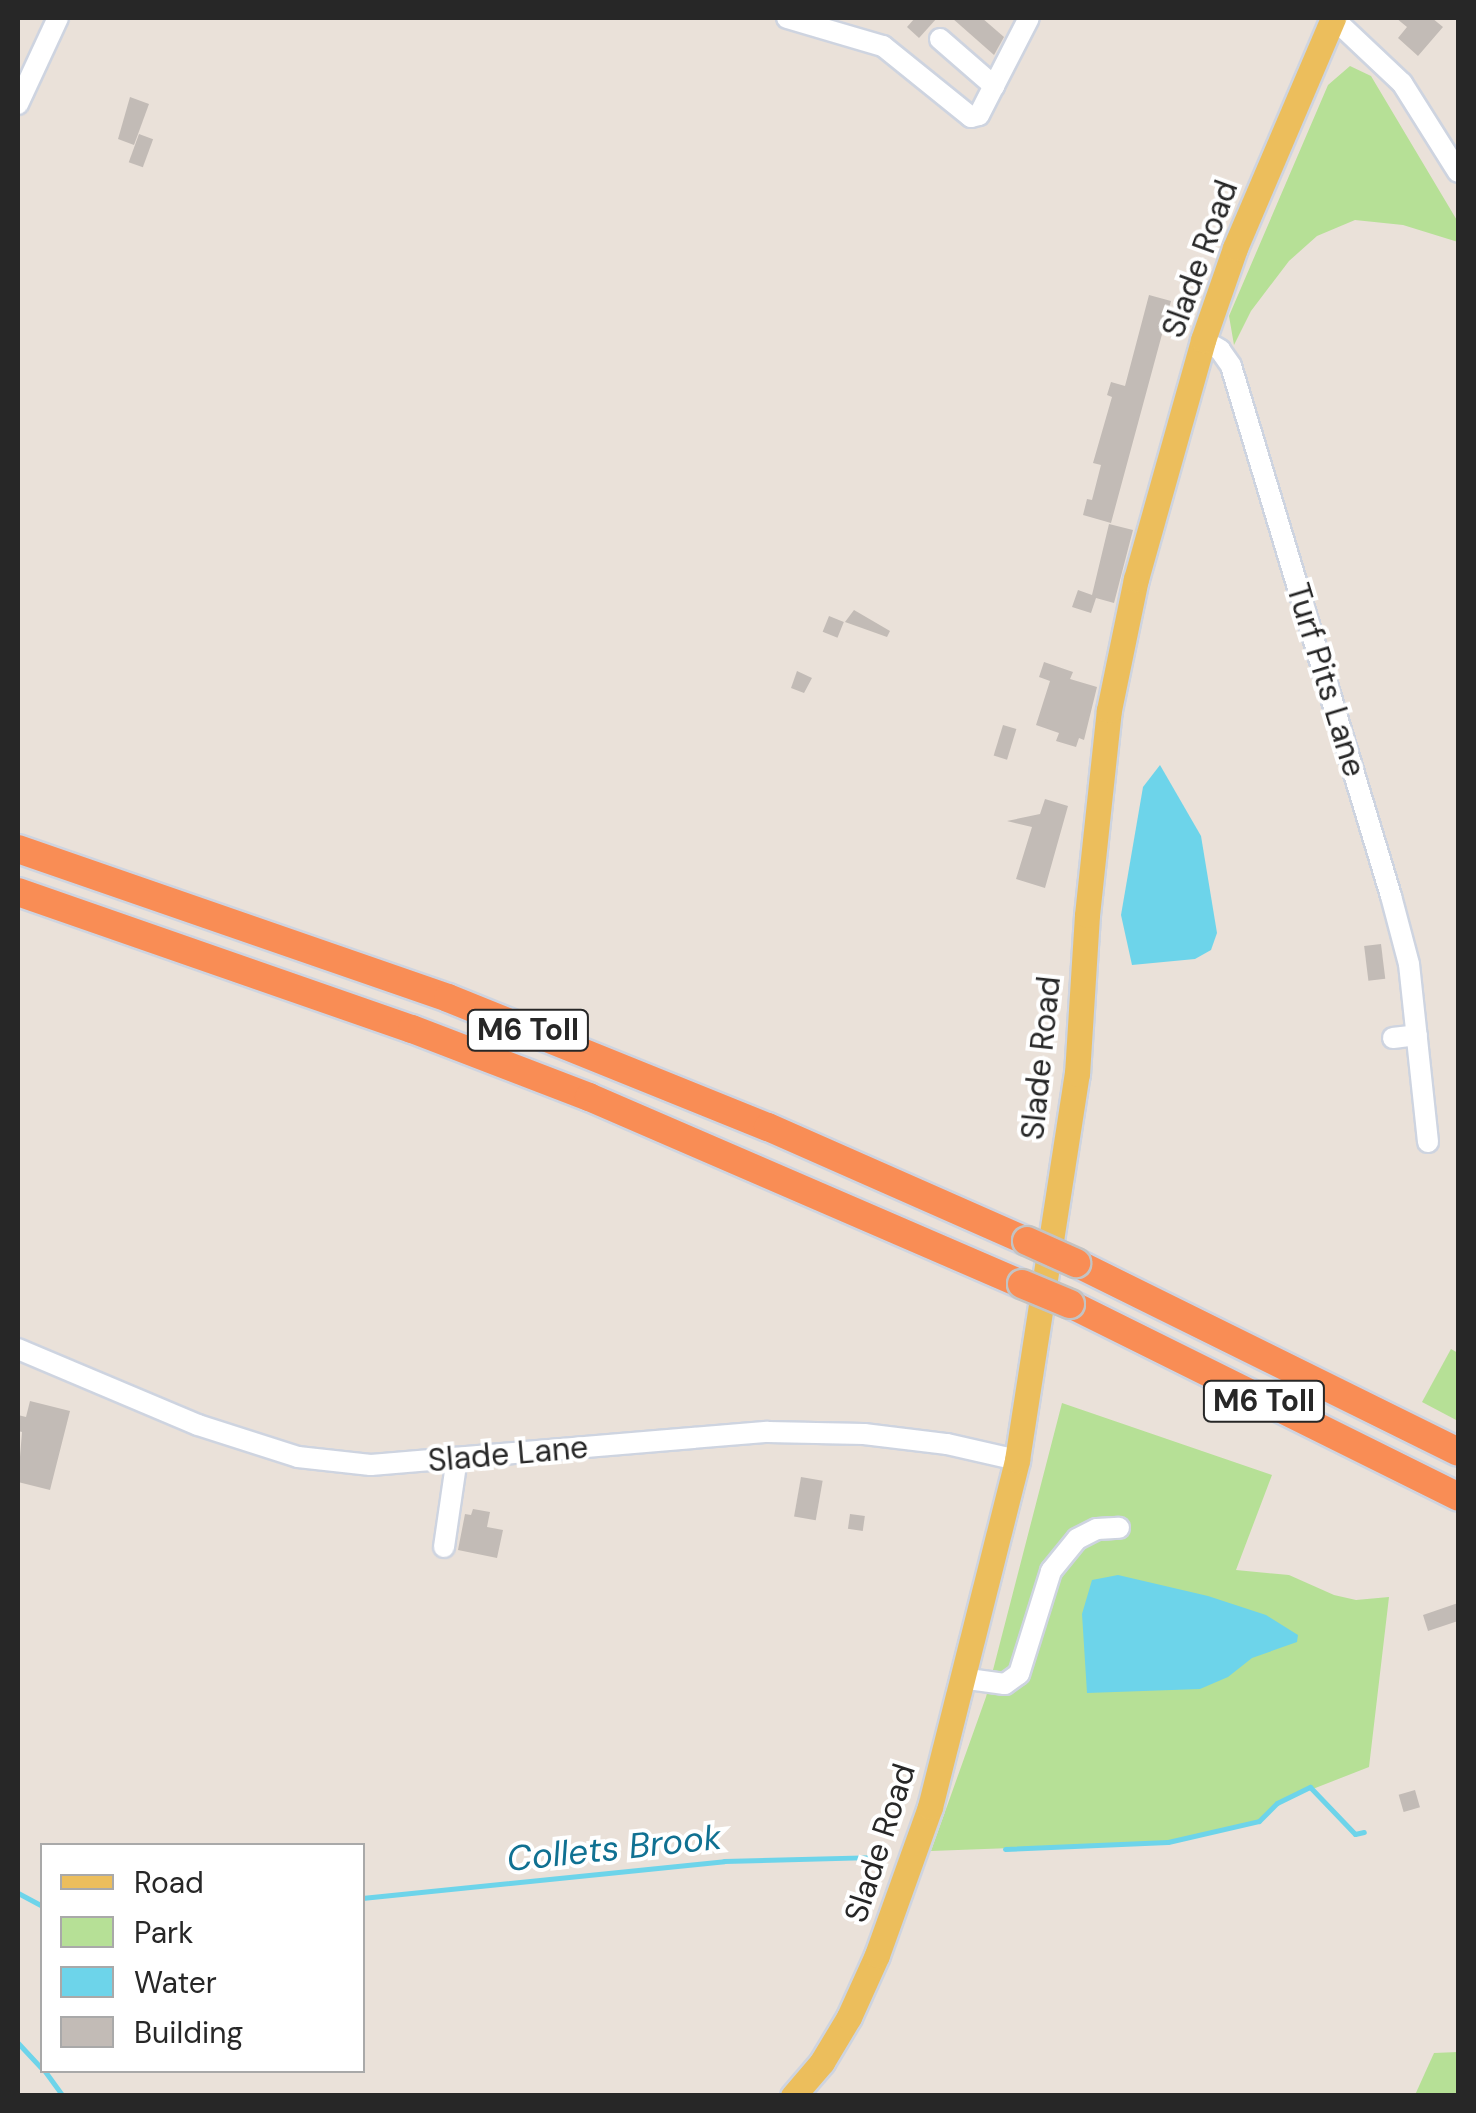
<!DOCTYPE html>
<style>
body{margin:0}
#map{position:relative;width:1476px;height:2113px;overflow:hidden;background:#eae1d9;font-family:"DM Sans",sans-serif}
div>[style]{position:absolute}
.green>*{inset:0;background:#b6e096}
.water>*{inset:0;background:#6dd4ea}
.stream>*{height:5px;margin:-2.5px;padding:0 2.5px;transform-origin:2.5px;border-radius:2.5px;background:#6dd4ea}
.building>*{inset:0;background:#c2bbb6;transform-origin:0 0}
.roads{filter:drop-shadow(2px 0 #ced4e0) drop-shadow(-2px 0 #ced4e0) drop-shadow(0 2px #ced4e0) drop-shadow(0 -2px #ced4e0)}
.minor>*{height:20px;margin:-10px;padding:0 10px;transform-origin:10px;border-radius:10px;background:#fff}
.major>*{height:25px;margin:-12.5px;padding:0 12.5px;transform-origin:12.5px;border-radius:12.5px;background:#ecbe5c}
.highway>*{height:28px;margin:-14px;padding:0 14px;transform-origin:14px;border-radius:14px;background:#f98d55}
.bridges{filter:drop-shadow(2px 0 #c3c3c3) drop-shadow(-2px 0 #c3c3c3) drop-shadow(0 2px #c3c3c3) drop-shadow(0 -2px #c3c3c3)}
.highway-bridge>*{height:28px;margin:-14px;padding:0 14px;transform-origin:14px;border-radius:14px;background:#f98d55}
span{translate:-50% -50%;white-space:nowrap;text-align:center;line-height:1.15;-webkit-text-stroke:8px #fff;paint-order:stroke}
.shield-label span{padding:2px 8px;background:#fff;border:2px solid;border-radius:8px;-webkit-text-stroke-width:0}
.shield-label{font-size:30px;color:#272727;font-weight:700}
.street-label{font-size:32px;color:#272727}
.water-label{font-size:35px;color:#107192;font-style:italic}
.frame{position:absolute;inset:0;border:20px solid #272727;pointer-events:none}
.legend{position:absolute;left:40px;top:1843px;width:325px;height:230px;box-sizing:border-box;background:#fff;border:2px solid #a9a9a9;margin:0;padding:12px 18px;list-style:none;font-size:30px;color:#272727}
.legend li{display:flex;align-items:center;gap:20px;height:50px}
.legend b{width:50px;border:2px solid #a9a9a9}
</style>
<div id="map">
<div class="green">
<i style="clip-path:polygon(1350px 66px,1371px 76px,1458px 222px,1458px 242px,1403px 225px,1355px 220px,1317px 236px,1289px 261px,1251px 311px,1234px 345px,1229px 316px,1328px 85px)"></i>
<i style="clip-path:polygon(1451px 1349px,1458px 1353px,1458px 1421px,1422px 1402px)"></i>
<i style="clip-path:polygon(1062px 1403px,1272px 1475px,1236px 1570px,1289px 1575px,1334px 1595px,1356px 1600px,1389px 1597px,1369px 1767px,1277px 1803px,1259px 1821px,1168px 1842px,931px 1851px,986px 1697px)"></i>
<i style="clip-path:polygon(1458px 2052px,1458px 2095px,1415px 2095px,1434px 2053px)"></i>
</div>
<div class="water">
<i style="clip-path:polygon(1160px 765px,1201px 836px,1217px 933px,1211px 950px,1195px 959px,1132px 965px,1121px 915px,1143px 787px)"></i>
<i style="clip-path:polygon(1118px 1575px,1208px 1596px,1266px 1615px,1298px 1635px,1297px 1642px,1252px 1658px,1228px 1677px,1200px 1689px,1087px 1693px,1082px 1614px,1092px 1580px)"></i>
</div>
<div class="stream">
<i style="left:1005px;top:1849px;width:163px;rotate:-2.5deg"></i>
<i style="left:1168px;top:1842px;width:93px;rotate:-13deg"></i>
<i style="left:1259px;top:1821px;width:25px;rotate:-45deg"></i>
<i style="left:1277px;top:1803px;width:37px;rotate:-26deg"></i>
<i style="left:1310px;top:1787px;width:65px;rotate:46.2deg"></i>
<i style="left:1355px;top:1834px;width:9px;rotate:-13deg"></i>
<i style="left:18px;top:1893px;width:27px;rotate:28deg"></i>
<i style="left:362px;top:1898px;width:364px;rotate:-5.8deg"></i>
<i style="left:724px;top:1861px;width:148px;rotate:-1.5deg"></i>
<i style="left:18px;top:2043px;width:35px;rotate:47deg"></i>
<i style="left:44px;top:2070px;width:32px;rotate:54deg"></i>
</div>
<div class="building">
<i style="clip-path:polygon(915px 18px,937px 18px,919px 38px,907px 27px)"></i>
<i style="clip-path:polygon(952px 18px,982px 18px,1004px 37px,994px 55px)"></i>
<i style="clip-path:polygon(1396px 18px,1432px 18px,1443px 27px,1418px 56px,1398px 38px,1407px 27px)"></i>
<i style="clip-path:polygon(130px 97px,149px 104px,134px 145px,118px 139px)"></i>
<i style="left:139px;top:134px;width:15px;height:30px;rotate:20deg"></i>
<i style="clip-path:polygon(1149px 295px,1171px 301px,1111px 523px,1083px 515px,1087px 499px,1092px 500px,1101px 465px,1093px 463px,1112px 397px,1107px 395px,1111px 382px,1125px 386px)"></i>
<i style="clip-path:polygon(1109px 524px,1133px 530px,1114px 603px,1096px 598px,1091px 613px,1072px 607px,1078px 590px,1092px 595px)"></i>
<i style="clip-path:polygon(854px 610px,890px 631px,887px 637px,845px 622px)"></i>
<i style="left:829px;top:616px;width:16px;height:17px;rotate:22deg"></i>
<i style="clip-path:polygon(1044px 662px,1073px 672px,1070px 679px,1097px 687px,1084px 740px,1079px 738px,1076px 747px,1056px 741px,1059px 733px,1036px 725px,1050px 681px,1039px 677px)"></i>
<i style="clip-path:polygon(797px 671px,812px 678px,804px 693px,791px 688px)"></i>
<i style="left:1003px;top:725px;width:14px;height:32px;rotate:17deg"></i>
<i style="clip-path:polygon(1045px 799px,1068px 806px,1045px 888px,1016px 879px,1032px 827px,1007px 821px,1040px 814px)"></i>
<i style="left:1381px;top:944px;width:35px;height:17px;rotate:83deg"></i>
<i style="clip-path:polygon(30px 1401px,70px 1411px,50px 1490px,18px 1482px,22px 1432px,18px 1431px,18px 1415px,26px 1417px)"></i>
<i style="left:801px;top:1477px;width:22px;height:40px;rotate:10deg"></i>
<i style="clip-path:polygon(473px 1509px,490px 1512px,487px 1527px,503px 1530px,497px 1558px,458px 1550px,465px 1514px,471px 1515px)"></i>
<i style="left:850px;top:1514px;width:15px;height:15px;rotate:8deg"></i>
<i style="clip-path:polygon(1458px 1603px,1458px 1621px,1428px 1631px,1423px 1615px)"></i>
<i style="left:1415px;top:1790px;width:18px;height:17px;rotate:74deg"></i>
</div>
<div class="roads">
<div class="minor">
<i style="left:787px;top:18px;width:100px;rotate:16.3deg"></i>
<i style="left:883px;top:46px;width:113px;rotate:38.9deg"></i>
<i style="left:971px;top:117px;width:8px;rotate:-14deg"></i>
<i style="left:979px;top:115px;width:33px;rotate:-63deg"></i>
<i style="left:1333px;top:18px;width:95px;rotate:43.3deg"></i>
<i style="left:1402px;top:83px;width:105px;rotate:57.8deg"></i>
<i style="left:940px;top:39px;width:72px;rotate:41deg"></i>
<i style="left:994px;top:86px;width:76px;rotate:-62.8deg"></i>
<i style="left:18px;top:104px;width:95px;rotate:-65.1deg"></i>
<i style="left:1203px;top:340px;width:20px;rotate:30deg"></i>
<i style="left:1220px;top:350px;width:19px;rotate:55deg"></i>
<i style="left:1231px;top:366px;width:554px;rotate:73.2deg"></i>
<i style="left:1391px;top:896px;width:70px;rotate:75.2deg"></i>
<i style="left:1409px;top:964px;width:179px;rotate:83.9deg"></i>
<i style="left:1393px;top:1038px;width:24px;rotate:-7deg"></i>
<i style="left:18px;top:1349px;width:195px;rotate:22.9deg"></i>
<i style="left:198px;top:1425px;width:105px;rotate:17.7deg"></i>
<i style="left:298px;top:1457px;width:73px;rotate:6.3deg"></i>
<i style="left:371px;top:1465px;width:398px;rotate:-4.8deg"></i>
<i style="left:768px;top:1432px;width:96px;rotate:1.2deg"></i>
<i style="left:864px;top:1434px;width:84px;rotate:6.9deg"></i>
<i style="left:947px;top:1444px;width:72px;rotate:12.9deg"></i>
<i style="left:444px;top:1547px;width:90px;rotate:-81.7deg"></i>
<i style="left:961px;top:1678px;width:44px;rotate:7.8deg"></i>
<i style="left:1005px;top:1684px;width:17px;rotate:-36deg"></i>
<i style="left:1019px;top:1674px;width:108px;rotate:-72.7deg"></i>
<i style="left:1051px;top:1571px;width:41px;rotate:-50.9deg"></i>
<i style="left:1077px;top:1539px;width:22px;rotate:-27deg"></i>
<i style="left:1097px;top:1529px;width:22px;rotate:-3deg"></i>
</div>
<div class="major">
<i style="left:793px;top:2096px;width:45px;rotate:-49.5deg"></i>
<i style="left:822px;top:2062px;width:52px;rotate:-59deg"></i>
<i style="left:849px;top:2017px;width:68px;rotate:-65.7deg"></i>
<i style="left:877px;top:1955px;width:157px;rotate:-70.3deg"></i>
<i style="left:930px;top:1807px;width:358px;rotate:-75.9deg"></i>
<i style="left:1017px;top:1460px;width:391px;rotate:-81.2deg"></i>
<i style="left:1077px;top:1074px;width:159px;rotate:-86.4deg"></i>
<i style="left:1087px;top:915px;width:206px;rotate:-83.9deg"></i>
<i style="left:1109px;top:710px;width:134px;rotate:-78.4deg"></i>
<i style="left:1136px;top:579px;width:248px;rotate:-74.3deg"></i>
<i style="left:1203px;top:340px;width:97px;rotate:-70.8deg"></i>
<i style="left:1235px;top:248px;width:250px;rotate:-66.9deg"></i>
</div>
<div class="highway">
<i style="left:18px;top:849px;width:455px;rotate:19.1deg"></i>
<i style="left:448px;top:998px;width:345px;rotate:22deg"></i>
<i style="left:768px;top:1127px;width:283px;rotate:23.8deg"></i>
<i style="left:18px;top:892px;width:417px;rotate:19.2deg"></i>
<i style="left:412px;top:1029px;width:190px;rotate:21deg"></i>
<i style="left:589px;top:1097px;width:472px;rotate:23.4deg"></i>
<i style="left:1076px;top:1263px;width:426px;rotate:26.3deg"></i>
<i style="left:1070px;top:1304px;width:433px;rotate:26.4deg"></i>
</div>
</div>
<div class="bridges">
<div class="highway-bridge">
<i style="left:1027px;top:1241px;width:54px;rotate:24.2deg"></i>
<i style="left:1022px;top:1284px;width:52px;rotate:22.6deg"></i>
</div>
</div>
<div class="shield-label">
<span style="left:528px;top:1030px">M6 Toll</span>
<span style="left:1264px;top:1401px">M6 Toll</span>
</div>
<div class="street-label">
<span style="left:1200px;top:259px;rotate:-70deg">Slade Road</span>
<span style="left:1326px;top:680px;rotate:73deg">Turf Pits Lane</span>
<span style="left:1041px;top:1058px;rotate:-84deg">Slade Road</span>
<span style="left:508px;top:1454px;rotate:-5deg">Slade Lane</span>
<span style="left:880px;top:1843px;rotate:-72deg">Slade Road</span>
</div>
<div class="water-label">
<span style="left:614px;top:1848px;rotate:-6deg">Collets Brook</span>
</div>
<div class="frame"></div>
<ul class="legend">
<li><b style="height:12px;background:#ecbe5c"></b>Road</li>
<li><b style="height:28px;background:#b6e096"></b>Park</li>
<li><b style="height:28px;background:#6dd4ea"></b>Water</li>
<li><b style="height:28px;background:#c2bbb6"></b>Building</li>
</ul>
</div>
